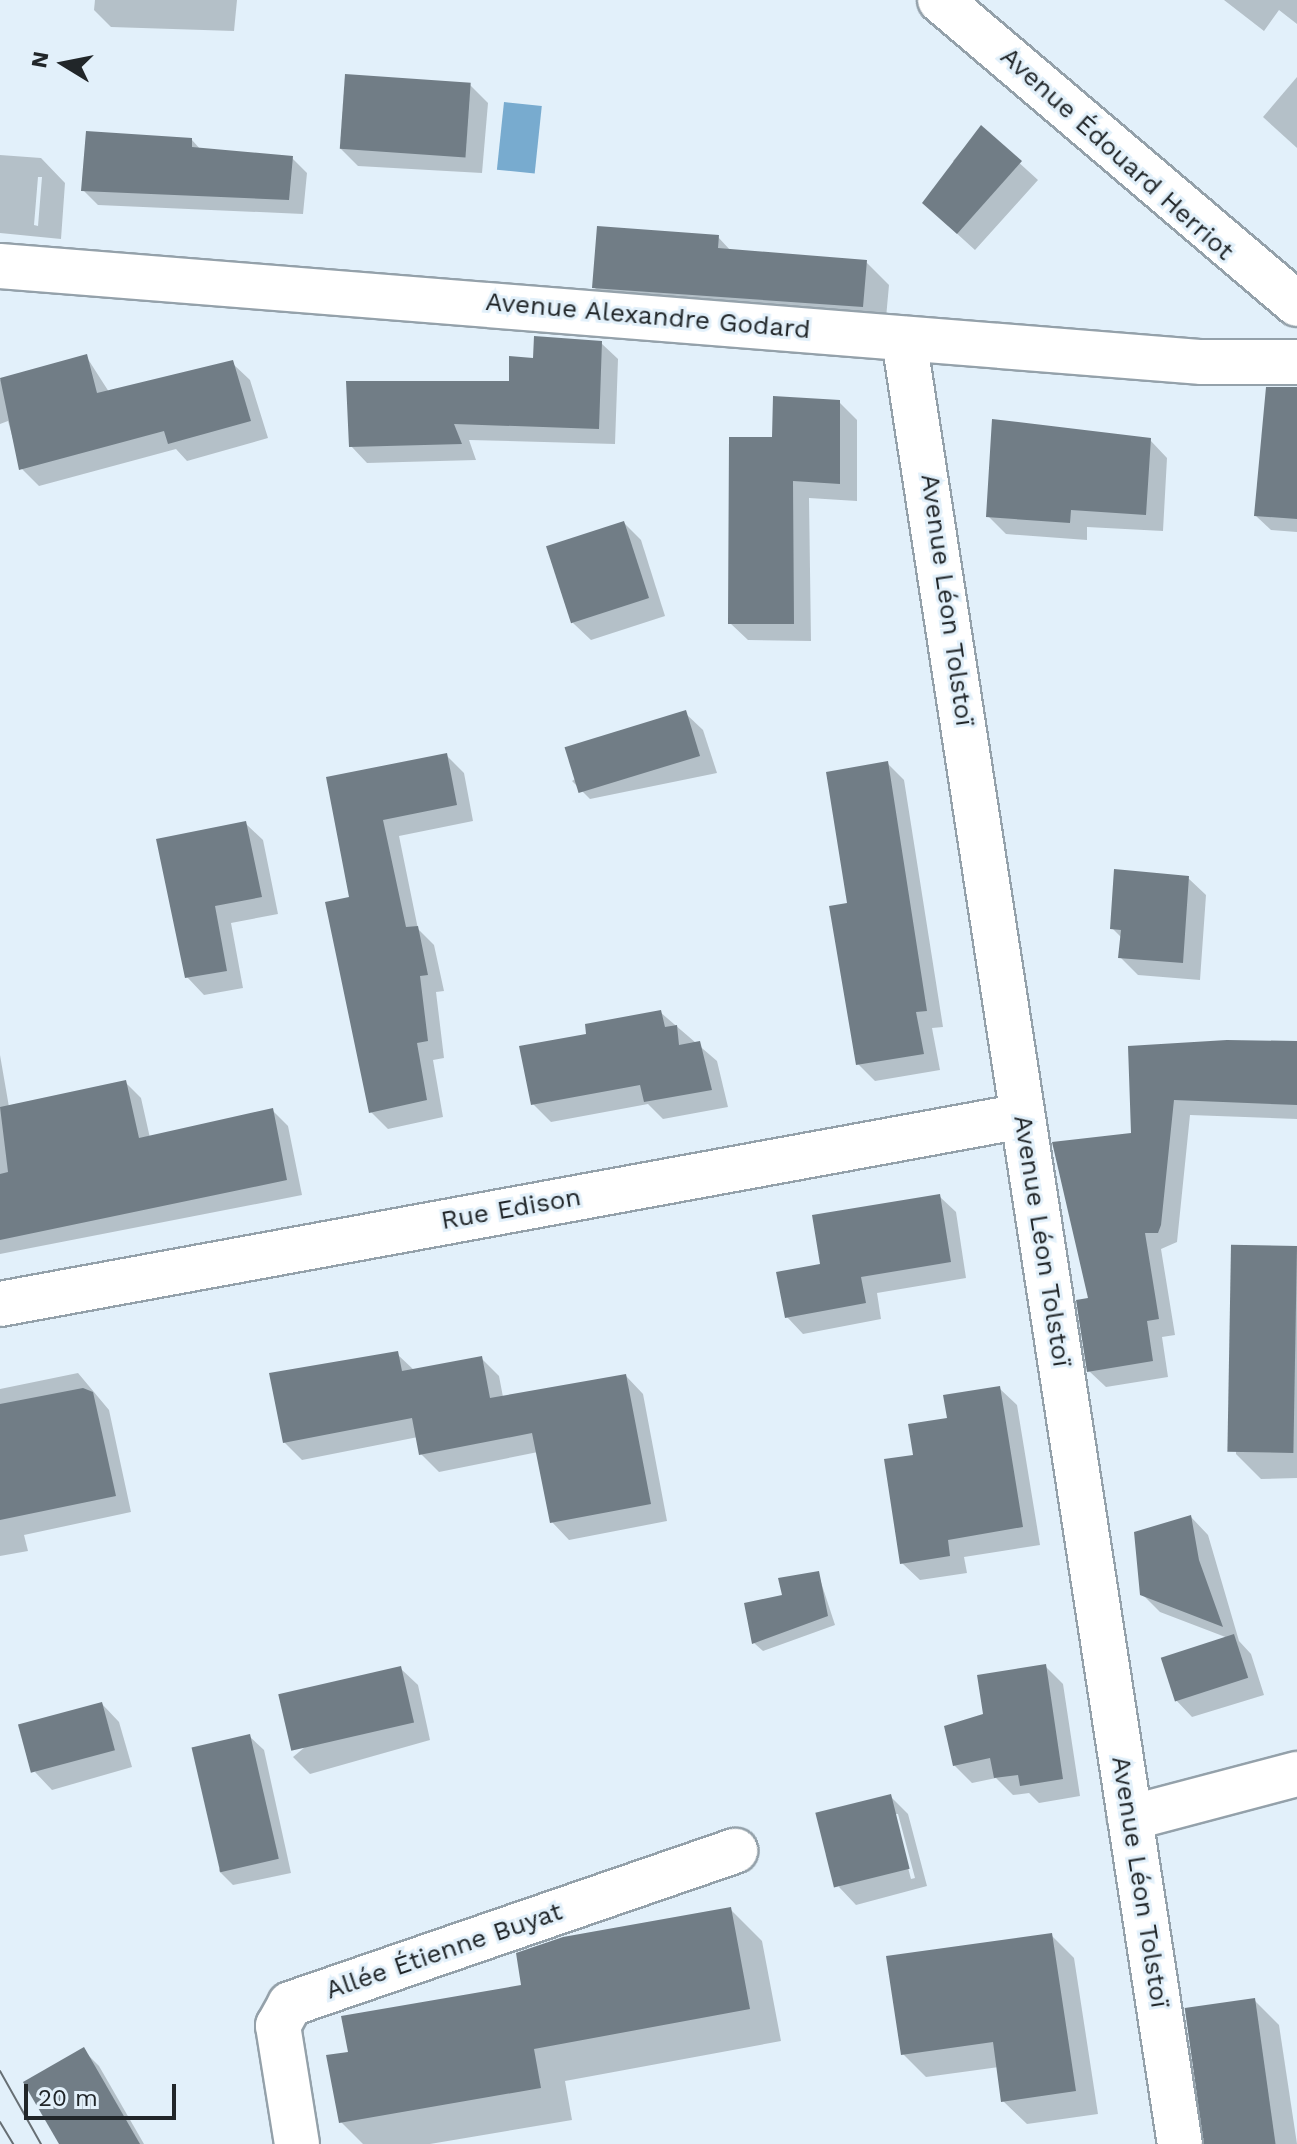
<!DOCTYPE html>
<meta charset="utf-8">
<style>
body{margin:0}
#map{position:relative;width:1297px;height:2144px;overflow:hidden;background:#e2f0fa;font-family:"Work Sans",sans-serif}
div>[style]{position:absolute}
.water>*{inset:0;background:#78abcf;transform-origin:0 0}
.shadow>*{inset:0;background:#0003}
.building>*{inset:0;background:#717d86;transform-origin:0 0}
.roads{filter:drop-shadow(2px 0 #94a1aa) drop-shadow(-2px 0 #94a1aa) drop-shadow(0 2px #94a1aa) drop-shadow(0 -2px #94a1aa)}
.street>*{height:44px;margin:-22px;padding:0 22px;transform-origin:22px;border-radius:22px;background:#fff}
.tram>*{height:2px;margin:-1px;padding:0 1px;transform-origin:1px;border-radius:1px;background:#676f74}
span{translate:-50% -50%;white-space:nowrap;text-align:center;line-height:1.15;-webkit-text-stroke:6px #e2f0fa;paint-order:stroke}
.street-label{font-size:26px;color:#212629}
.north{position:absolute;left:24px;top:24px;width:80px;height:80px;-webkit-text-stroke:6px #e2f0fa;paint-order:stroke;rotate:280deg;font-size:22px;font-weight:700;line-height:32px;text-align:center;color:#212629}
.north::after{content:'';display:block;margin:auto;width:28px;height:36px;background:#212629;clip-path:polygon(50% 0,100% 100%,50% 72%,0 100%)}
.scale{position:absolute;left:24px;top:2084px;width:152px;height:36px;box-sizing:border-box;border:4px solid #212629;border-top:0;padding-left:10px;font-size:24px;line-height:28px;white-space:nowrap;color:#212629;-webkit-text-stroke:6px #e2f0fa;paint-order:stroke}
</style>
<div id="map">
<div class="water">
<i style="left:504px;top:102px;width:38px;height:68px;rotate:6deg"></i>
</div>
<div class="shadow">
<i style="clip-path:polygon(95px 0,237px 0,234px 31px,111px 27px,94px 10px)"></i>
<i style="clip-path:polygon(1224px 0,1297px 0,1297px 24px,1279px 10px,1264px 31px)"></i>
<i style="clip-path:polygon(1297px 77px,1297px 148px,1263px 117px)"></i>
<i style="clip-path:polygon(470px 85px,488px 103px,482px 173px,358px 166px,340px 148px)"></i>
<i style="clip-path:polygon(981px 128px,1038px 180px,975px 250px,942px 220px,958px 166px,953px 161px)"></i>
<i style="clip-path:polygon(192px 140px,201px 150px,292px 158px,307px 173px,303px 214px,98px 205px,83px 190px)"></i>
<i style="clip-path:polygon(evenodd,0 155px,41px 158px,65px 183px,61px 239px,0 233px,0 155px,38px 177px,42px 177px,38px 226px,34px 225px,38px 177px)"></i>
<i style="clip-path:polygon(718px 237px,731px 251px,866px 262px,889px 285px,885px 329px,617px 310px,594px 287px)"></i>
<i style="clip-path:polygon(601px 343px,618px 359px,615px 444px,469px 440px,476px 460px,367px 463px,351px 446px,511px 383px,535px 360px)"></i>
<i style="clip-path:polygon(86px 356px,109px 392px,232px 363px,250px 380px,268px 438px,187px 461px,176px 449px,39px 486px,21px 468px,8px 421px,0 424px,0 380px)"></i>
<i style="clip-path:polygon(839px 402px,857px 420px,857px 501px,809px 498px,811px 641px,748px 640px,730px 623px,774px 439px)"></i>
<i style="clip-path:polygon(1150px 440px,1167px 458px,1163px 531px,1087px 527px,1087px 540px,1006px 534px,988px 516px)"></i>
<i style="clip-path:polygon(1297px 440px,1297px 532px,1271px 530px,1256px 516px)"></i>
<i style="clip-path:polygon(624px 523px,641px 540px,665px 616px,591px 640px,573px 623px)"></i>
<i style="clip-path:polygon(685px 713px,703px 730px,717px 773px,590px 799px,572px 781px)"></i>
<i style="clip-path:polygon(447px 756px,464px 773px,473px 821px,399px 836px,418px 929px,434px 945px,444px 991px,436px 992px,444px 1058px,433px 1060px,443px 1117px,388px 1129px,371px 1112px,351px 899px,328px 779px)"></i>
<i style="clip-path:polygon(887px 763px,904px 780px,943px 1027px,932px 1028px,940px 1070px,875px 1081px,858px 1064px)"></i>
<i style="clip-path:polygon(245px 823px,263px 840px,278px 914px,231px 923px,243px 988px,204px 995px,187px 977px)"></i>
<i style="clip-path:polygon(1188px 878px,1206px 895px,1200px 980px,1138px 975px,1120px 957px,1122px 938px,1112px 928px)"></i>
<i style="clip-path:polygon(660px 1012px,717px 1061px,728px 1107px,663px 1119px,648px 1104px,551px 1122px,533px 1104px,588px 1035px)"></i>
<i style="clip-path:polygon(1297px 1044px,1297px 1119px,1190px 1115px,1177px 1242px,1161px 1249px,1175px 1335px,1162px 1337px,1168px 1377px,1106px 1387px,1089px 1371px,1090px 1300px,1133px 1135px,1130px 1048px)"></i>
<i style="clip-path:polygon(0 1055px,9px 1107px,125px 1082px,141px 1098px,150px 1138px,272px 1110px,288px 1126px,302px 1195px,0 1254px)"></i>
<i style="clip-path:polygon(939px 1196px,956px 1212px,966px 1278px,877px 1293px,881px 1319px,803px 1334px,787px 1317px,822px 1266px)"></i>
<i style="clip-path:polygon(1297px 1248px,1297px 1478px,1261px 1479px,1236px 1454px,1233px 1250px)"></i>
<i style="clip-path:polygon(397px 1354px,415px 1371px,481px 1358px,499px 1376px,503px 1397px,626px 1376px,643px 1394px,667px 1521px,569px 1540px,552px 1522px,538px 1452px,439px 1472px,421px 1454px,418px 1437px,302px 1460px,284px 1442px)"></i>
<i style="clip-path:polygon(78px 1373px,109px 1410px,131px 1512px,24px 1535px,28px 1551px,0 1556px,0 1389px)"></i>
<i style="clip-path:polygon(999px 1388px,1017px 1405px,1040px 1545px,964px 1557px,967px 1573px,920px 1580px,902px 1563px,915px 1456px,949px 1420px)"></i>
<i style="clip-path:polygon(1191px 1517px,1208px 1535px,1239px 1641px,1251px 1654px,1264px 1695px,1192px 1717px,1175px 1699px,1228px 1638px,1160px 1612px,1142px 1594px)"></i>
<i style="clip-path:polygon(818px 1573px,835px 1625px,763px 1651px,754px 1643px,784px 1597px)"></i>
<i style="clip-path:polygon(1045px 1666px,1063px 1684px,1080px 1796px,1039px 1803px,1029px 1793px,1013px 1795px,996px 1778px,972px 1783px,954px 1765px,986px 1715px)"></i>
<i style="clip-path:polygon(400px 1668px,418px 1685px,430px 1740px,310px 1774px,293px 1757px)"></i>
<i style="clip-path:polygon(102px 1704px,119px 1722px,132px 1767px,52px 1790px,35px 1772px)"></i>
<i style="clip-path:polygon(249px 1736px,264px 1750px,291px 1873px,233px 1885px,219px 1871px)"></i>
<i style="clip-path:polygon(evenodd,890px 1796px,908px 1814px,927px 1886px,856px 1905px,839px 1887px,890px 1796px,894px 1814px,898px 1814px,915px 1878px,911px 1879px,894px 1814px)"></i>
<i style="clip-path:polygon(730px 1909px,762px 1941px,781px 2041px,565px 2081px,572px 2120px,430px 2144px,363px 2144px,341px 2122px,350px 2053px)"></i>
<i style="clip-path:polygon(1051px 1935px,1074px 1958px,1098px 2114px,1027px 2124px,1003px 2101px,999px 2067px,926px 2077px,903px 2054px)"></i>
<i style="clip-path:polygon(1254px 2000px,1279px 2025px,1297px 2144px,1207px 2144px)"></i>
<i style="clip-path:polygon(83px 2050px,99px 2066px,144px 2144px,61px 2144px)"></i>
</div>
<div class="building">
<i style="left:345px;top:74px;width:126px;height:75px;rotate:4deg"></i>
<i style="clip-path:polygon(981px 125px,1022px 161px,957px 234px,922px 203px)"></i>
<i style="clip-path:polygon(86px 131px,192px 138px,192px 147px,293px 156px,289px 200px,81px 191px)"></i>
<i style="clip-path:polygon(597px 226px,719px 235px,718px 248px,867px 260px,863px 307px,592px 288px)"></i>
<i style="clip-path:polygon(534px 336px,602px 341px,599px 429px,454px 424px,462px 444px,349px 447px,346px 381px,509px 381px,509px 356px,533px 358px)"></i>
<i style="clip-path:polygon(87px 354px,97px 393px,233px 360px,251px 421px,168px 444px,164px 431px,19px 470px,0 378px)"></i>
<i style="clip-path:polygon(1266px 387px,1297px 387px,1297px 519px,1254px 516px)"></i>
<i style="clip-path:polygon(773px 396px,840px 400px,840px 484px,793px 481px,794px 624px,728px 624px,729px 437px,772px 437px)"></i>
<i style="clip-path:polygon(992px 419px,1151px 438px,1146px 515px,1071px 510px,1070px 523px,986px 517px)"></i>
<i style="left:624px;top:521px;width:81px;height:82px;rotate:72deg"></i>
<i style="left:686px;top:710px;width:48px;height:127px;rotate:73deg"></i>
<i style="clip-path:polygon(447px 753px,457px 805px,383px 820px,406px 927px,418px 926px,428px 975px,420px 976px,428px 1041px,417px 1043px,427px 1100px,369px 1113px,325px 902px,349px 897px,326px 777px)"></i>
<i style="clip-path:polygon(888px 761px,927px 1011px,916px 1012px,924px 1054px,856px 1065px,829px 906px,847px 903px,826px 772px)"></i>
<i style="clip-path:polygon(246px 821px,262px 897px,215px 906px,227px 971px,185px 978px,156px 839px)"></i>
<i style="clip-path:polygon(1114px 869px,1189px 876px,1183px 963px,1118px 958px,1121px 930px,1110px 929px)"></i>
<i style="clip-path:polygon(661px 1010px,665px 1027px,677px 1025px,679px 1045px,700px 1041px,712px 1090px,644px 1102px,640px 1085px,531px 1105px,519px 1046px,586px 1034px,585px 1024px)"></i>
<i style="clip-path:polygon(1227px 1040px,1297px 1041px,1297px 1105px,1174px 1100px,1161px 1225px,1158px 1233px,1145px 1233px,1159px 1319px,1147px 1321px,1153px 1361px,1087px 1372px,1076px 1300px,1088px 1298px,1052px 1142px,1131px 1133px,1128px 1046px)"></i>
<i style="clip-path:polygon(126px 1080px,139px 1138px,273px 1108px,287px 1180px,0 1240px,0 1174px,8px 1172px,0 1107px)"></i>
<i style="clip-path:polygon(940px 1194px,951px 1262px,861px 1277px,866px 1303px,785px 1318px,776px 1272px,820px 1264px,812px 1215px)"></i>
<i style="left:1297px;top:1246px;width:207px;height:66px;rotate:91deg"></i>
<i style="clip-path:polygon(398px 1351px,402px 1371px,482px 1356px,490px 1398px,626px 1374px,651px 1504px,550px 1523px,532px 1433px,419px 1455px,412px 1418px,283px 1443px,269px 1373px)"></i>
<i style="clip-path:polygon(1000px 1386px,1023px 1527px,948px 1540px,950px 1556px,900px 1564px,884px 1459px,913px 1455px,908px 1424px,947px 1418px,943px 1395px)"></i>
<i style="clip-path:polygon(83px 1388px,93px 1392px,116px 1496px,0 1520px,0 1404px)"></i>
<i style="clip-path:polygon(1191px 1515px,1199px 1560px,1223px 1627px,1140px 1595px,1134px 1532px)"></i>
<i style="clip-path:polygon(819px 1571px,828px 1616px,752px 1644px,744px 1603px,782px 1595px,778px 1578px)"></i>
<i style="left:1234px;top:1634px;width:46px;height:77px;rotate:72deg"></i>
<i style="clip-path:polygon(1046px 1664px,1063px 1779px,1020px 1786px,1018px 1775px,994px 1778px,990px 1758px,953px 1766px,944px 1726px,983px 1714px,977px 1675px)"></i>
<i style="left:401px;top:1666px;width:58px;height:126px;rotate:77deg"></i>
<i style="left:102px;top:1702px;width:50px;height:87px;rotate:75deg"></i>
<i style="left:250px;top:1734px;width:128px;height:60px;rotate:77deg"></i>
<i style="left:891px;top:1794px;width:77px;height:78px;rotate:76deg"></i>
<i style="clip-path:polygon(731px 1907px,750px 2009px,534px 2049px,541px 2088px,339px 2123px,326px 2055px,348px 2052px,341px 2016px,521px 1985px,516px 1953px,563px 1937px)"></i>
<i style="clip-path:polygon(1052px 1933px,1076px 2091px,1001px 2102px,993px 2042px,901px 2055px,886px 1956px)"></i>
<i style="left:1255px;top:1998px;width:148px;height:71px;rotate:82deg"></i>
<i style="clip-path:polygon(84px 2047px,140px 2144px,59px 2144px,23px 2082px)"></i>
</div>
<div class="roads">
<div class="street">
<i style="left:940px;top:0;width:469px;rotate:40.4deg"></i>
<i style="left:0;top:266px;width:1206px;rotate:4.57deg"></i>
<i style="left:1202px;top:362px;width:95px"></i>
<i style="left:904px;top:339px;width:1826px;rotate:81.31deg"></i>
<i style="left:0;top:1304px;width:1039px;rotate:-10.42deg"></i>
<i style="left:1130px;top:1818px;width:173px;rotate:-14.8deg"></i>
<i style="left:297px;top:2144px;width:120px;rotate:-99.1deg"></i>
<i style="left:278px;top:2026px;width:25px;rotate:-61deg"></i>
<i style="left:290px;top:2004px;width:471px;rotate:-19deg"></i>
</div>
</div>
<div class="tram">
<i style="left:0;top:2071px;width:84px;rotate:60.7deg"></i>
<i style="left:0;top:2122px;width:26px;rotate:59deg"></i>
</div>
<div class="street-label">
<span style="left:1117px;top:154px;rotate:42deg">Avenue Édouard Herriot</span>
<span style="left:648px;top:316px;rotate:5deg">Avenue Alexandre Godard</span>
<span style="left:947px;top:600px;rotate:82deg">Avenue Léon Tolstoï</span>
<span style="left:511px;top:1209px;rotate:-10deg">Rue Edison</span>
<span style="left:1042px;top:1241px;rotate:81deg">Avenue Léon Tolstoï</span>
<span style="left:1140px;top:1882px;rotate:81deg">Avenue Léon Tolstoï</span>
<span style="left:444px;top:1951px;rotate:-19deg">Allée Étienne Buyat</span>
</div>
<div class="north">N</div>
<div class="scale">20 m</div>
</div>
